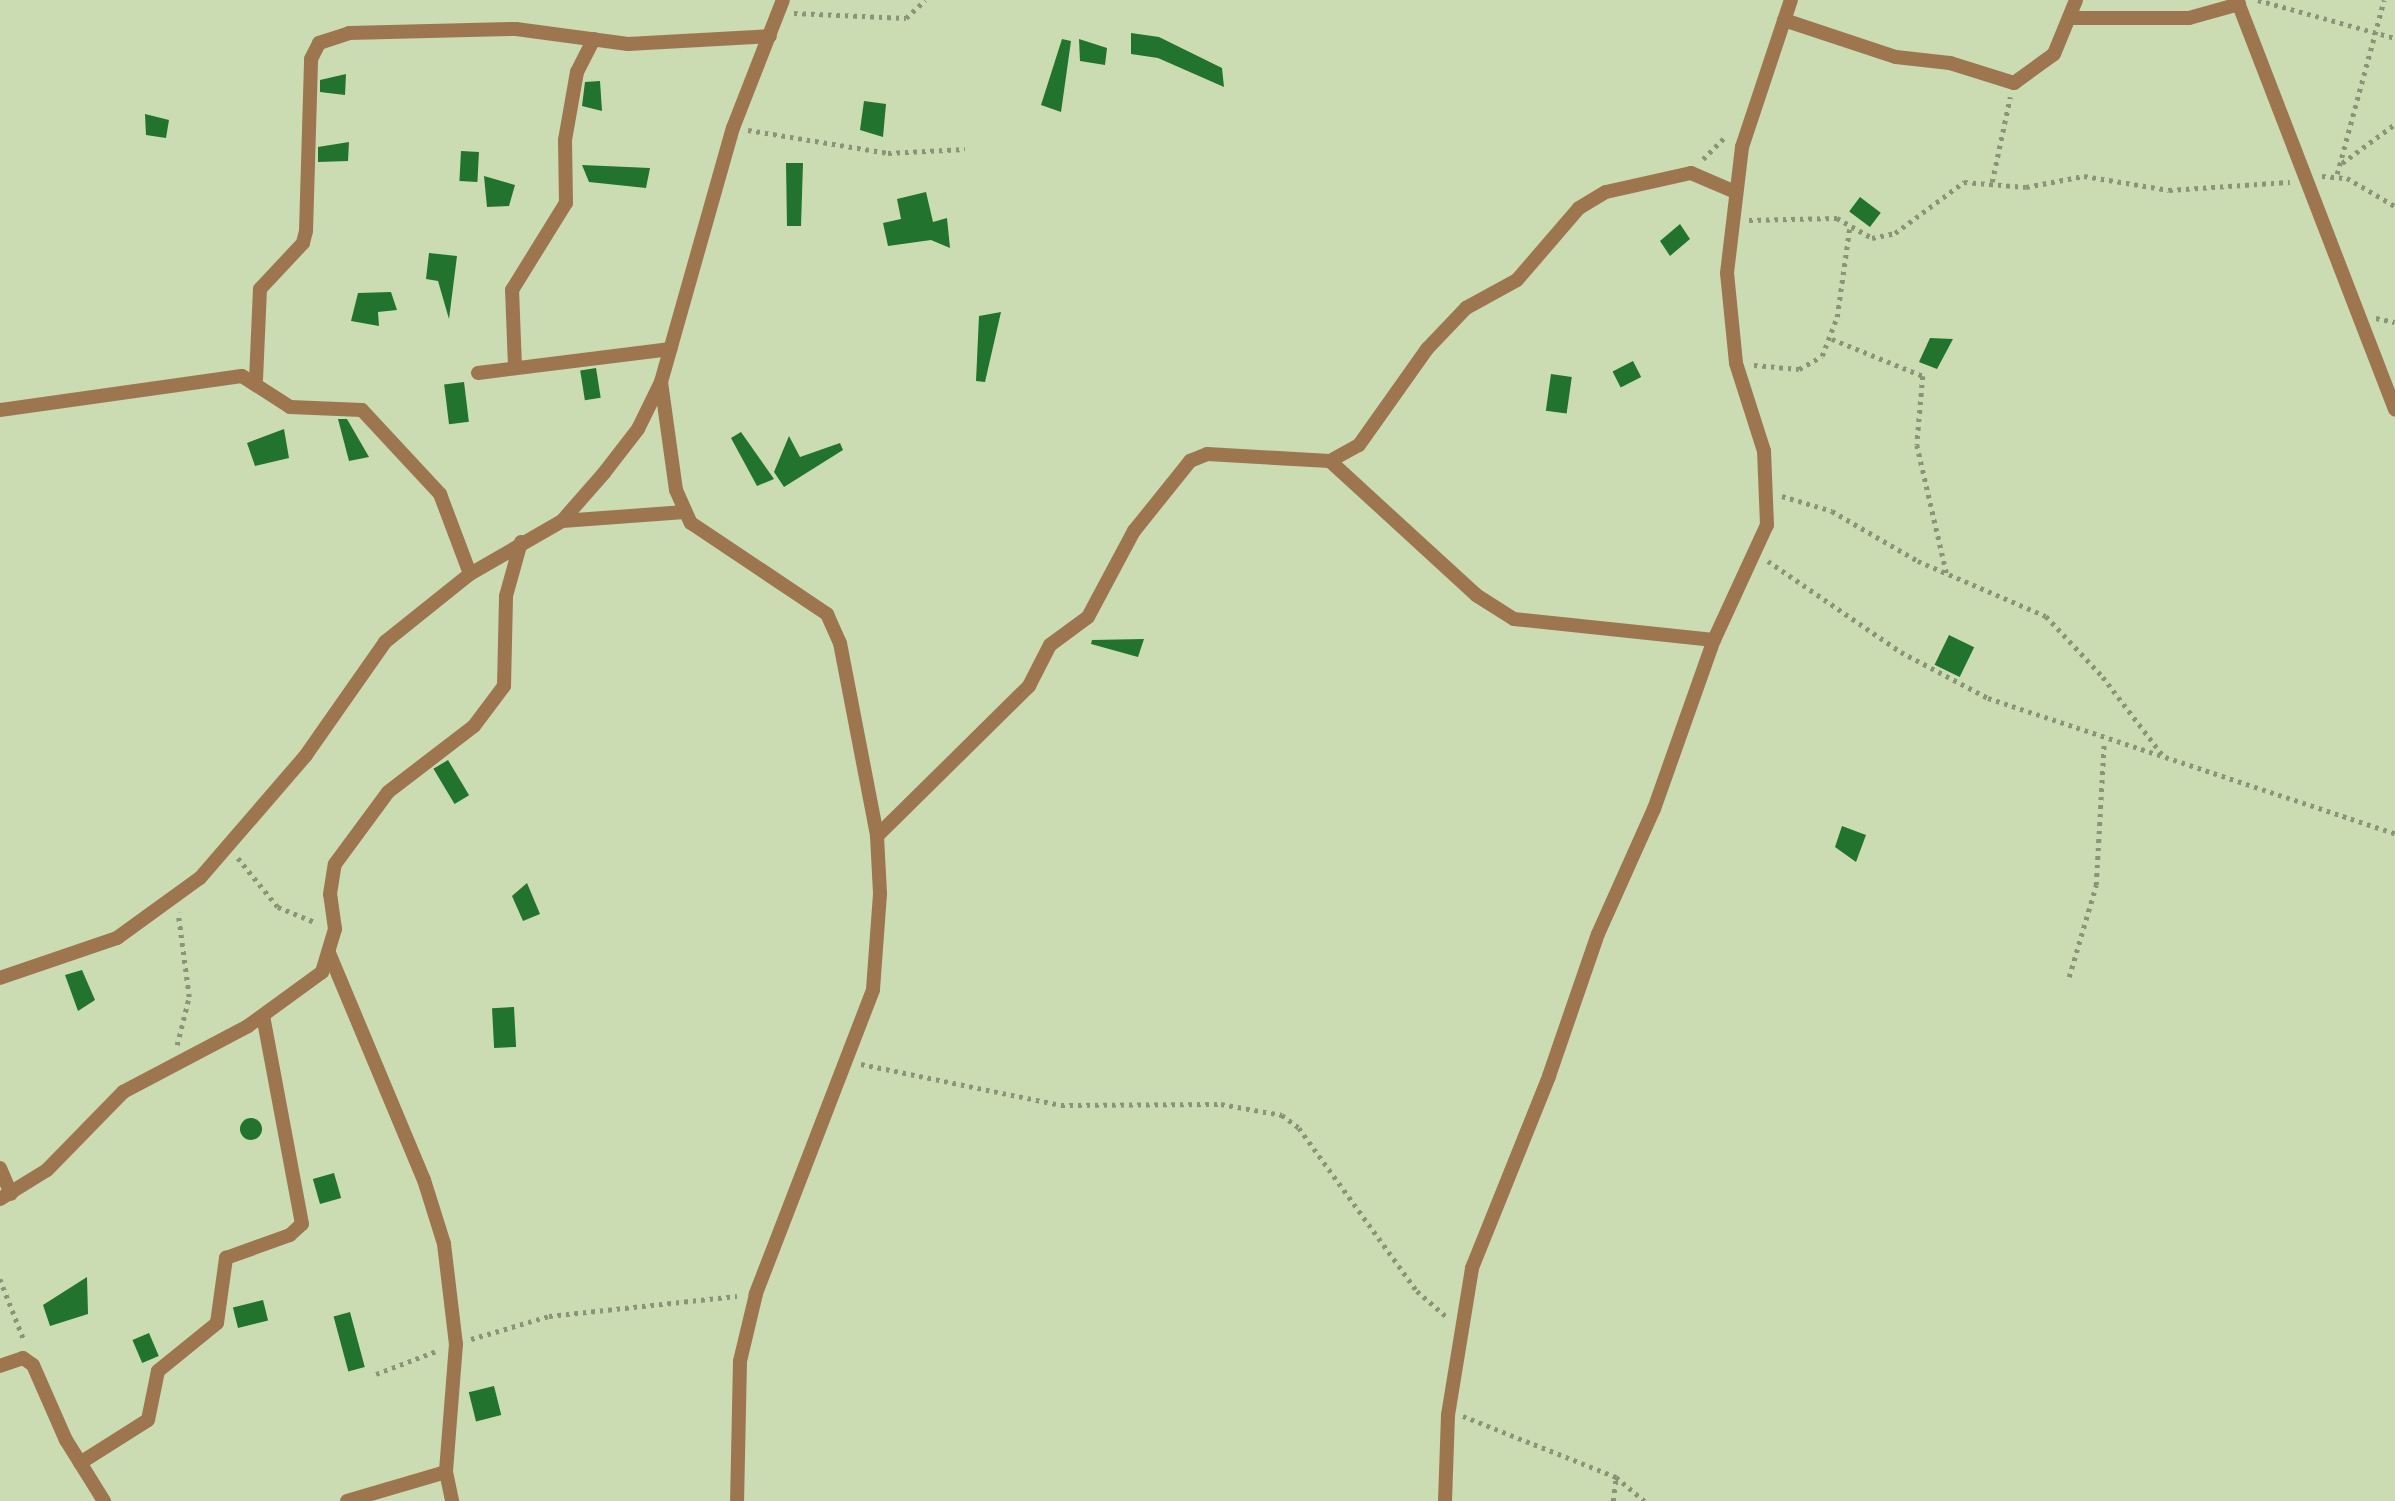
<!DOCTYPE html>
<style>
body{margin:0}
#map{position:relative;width:2395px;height:1501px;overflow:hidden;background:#cbdcb2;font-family:"IBM Plex Serif",serif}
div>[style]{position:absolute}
.building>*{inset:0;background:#22732e;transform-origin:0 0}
.round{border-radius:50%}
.path>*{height:4.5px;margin-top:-2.25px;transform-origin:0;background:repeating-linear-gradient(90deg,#899576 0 3.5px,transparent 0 8.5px)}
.minor>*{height:14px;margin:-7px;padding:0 7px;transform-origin:7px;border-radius:7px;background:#9d764f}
span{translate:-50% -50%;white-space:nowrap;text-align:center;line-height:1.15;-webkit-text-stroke:7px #d8e9bf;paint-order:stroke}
</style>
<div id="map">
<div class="building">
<i style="clip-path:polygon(1131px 33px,1159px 37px,1222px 68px,1224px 87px,1158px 58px,1131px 54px)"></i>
<i style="clip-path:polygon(1062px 39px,1071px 41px,1061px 112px,1041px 105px)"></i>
<i style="clip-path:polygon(1079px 39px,1107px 48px,1105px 65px,1080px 61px)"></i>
<i style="clip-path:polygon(346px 74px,345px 95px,320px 92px,320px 80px)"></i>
<i style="clip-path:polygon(600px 81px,602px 111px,582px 106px,585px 82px)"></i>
<i style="clip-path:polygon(864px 101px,886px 104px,883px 137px,860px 130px)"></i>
<i style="clip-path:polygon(145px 114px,169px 120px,166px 138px,146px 135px)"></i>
<i style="clip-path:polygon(349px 142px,348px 161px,318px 162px,318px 147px)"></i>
<i style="left:461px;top:151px;width:18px;height:30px;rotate:3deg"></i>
<i style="clip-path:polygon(786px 163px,803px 163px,801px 226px,787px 226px)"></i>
<i style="clip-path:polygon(582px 165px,650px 168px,646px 188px,589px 182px)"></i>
<i style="clip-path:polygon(484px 176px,515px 185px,509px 206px,487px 207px)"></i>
<i style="clip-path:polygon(926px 192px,933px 222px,947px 218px,950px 248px,931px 240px,888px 246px,883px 223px,901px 219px,897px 199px)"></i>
<i style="left:1860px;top:197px;width:26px;height:18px;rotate:37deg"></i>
<i style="clip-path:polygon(1680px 224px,1690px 239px,1670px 256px,1660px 241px)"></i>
<i style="clip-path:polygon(429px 253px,457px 256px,449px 319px,438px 281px,426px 279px)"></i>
<i style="clip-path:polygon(391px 292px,397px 310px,378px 312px,379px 326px,351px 321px,358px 293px)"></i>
<i style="clip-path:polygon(1001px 312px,985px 382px,976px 381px,979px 316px)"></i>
<i style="clip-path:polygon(1930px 338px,1953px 339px,1937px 369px,1919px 362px)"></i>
<i style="left:1633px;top:361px;width:18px;height:23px;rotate:63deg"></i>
<i style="left:596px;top:368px;width:30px;height:16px;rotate:81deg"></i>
<i style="left:1551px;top:374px;width:21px;height:37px;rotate:8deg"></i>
<i style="left:464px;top:382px;width:40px;height:20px;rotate:83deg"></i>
<i style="clip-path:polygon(338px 419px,347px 419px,369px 457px,349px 461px)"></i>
<i style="clip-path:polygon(284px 429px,289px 458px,255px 466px,247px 443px)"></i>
<i style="clip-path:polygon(741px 432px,774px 479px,757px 486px,731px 438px)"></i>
<i style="clip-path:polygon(789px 436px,800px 457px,840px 443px,843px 450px,784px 487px,774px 472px)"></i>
<i style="left:1949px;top:635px;width:28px;height:33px;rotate:26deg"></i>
<i style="clip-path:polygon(1144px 639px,1138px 657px,1091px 644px,1092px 640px)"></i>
<i style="left:448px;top:760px;width:41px;height:17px;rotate:59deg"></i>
<i style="clip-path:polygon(1842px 826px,1866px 835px,1856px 862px,1835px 847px)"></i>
<i style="clip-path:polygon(527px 883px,540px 914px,523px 921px,512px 896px)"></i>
<i style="clip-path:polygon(82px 970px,95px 1000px,78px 1011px,65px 975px)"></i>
<i style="left:514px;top:1007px;width:40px;height:22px;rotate:87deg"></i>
<i class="round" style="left:240px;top:1118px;width:22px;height:22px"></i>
<i style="left:334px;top:1173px;width:26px;height:22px;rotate:74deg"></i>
<i style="clip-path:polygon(87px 1277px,88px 1314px,50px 1326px,43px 1305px)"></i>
<i style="left:263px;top:1300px;width:21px;height:31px;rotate:76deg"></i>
<i style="left:350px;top:1312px;width:57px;height:17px;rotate:75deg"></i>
<i style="left:149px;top:1333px;width:25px;height:18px;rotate:67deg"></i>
<i style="left:494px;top:1386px;width:30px;height:26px;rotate:76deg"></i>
</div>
<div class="path">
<i style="left:2258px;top:0;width:142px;rotate:15.5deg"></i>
<i style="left:794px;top:13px;width:112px;rotate:2.6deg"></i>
<i style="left:906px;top:18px;width:26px;rotate:-43deg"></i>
<i style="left:748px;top:130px;width:142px;rotate:9.3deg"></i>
<i style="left:888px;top:153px;width:77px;rotate:-3deg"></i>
<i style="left:1703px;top:159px;width:33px;rotate:-45deg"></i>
<i style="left:2342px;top:163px;width:66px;rotate:-36.3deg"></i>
<i style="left:2337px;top:174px;width:180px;rotate:-74.9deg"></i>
<i style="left:2322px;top:176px;width:25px;rotate:5deg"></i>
<i style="left:2347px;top:178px;width:56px;rotate:30.3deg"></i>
<i style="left:1992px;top:182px;width:87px;rotate:-78deg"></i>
<i style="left:1749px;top:220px;width:88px;rotate:-1.3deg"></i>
<i style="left:1837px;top:218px;width:40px;rotate:29.7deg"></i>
<i style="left:1872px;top:238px;width:24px;rotate:-12deg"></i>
<i style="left:1895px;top:233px;width:86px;rotate:-36.5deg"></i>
<i style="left:1964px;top:182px;width:62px;rotate:4.6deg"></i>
<i style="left:2026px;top:187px;width:59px;rotate:-10.7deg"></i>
<i style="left:2084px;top:176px;width:86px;rotate:9.4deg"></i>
<i style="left:2169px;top:190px;width:121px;rotate:-3.8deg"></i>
<i style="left:2376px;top:318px;width:19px;rotate:12deg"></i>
<i style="left:1832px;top:339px;width:98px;rotate:22.1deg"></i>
<i style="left:1923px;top:376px;width:69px;rotate:95deg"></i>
<i style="left:1917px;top:445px;width:133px;rotate:77deg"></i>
<i style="left:1754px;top:365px;width:45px;rotate:5.1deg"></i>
<i style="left:1799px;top:369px;width:26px;rotate:-29deg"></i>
<i style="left:1822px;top:356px;width:42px;rotate:-69deg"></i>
<i style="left:1837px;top:317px;width:93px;rotate:-82deg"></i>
<i style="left:1782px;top:496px;width:52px;rotate:16.7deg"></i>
<i style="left:1832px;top:511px;width:99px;rotate:30.2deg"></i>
<i style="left:1918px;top:561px;width:139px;rotate:23.3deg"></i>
<i style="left:2046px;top:616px;width:83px;rotate:46.9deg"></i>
<i style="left:2103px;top:677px;width:102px;rotate:52.6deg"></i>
<i style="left:1768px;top:561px;width:161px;rotate:34.4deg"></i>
<i style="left:1901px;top:652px;width:98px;rotate:27.9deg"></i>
<i style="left:1988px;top:698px;width:429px;rotate:18.4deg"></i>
<i style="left:238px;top:858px;width:63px;rotate:50.8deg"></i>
<i style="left:278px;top:907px;width:42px;rotate:22.3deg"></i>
<i style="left:2069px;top:977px;width:96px;rotate:-73.6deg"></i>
<i style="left:2096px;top:885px;width:144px;rotate:-86.8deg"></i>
<i style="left:177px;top:1045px;width:49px;rotate:-76deg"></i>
<i style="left:189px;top:997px;width:85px;rotate:-97.5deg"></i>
<i style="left:861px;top:1064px;width:204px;rotate:11.6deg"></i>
<i style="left:1061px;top:1105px;width:160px;rotate:-0.4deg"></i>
<i style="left:1221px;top:1104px;width:62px;rotate:10.2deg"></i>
<i style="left:1282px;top:1115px;width:21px;rotate:37deg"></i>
<i style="left:1299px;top:1128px;width:201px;rotate:54.1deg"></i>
<i style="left:1417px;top:1291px;width:38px;rotate:41deg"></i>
<i style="left:0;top:1279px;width:66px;rotate:68.5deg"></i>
<i style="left:471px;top:1339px;width:81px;rotate:-16.4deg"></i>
<i style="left:549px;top:1316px;width:189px;rotate:-6.1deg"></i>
<i style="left:376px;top:1374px;width:67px;rotate:-20.9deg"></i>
<i style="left:1463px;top:1416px;width:165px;rotate:21.7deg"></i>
<i style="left:1616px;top:1477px;width:38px;rotate:40deg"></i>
<i style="left:1613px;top:1501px;width:24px;rotate:-83deg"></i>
</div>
<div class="minor">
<i style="left:2237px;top:0;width:439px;rotate:68.9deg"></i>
<i style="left:2073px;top:18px;width:116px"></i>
<i style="left:2189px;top:18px;width:52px;rotate:-15.6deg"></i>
<i style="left:1784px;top:20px;width:118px;rotate:18.3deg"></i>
<i style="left:1896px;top:57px;width:54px;rotate:6.3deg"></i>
<i style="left:1950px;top:63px;width:67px;rotate:17.4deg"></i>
<i style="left:2014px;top:83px;width:49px;rotate:-35.9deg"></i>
<i style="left:2054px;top:54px;width:58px;rotate:-67.8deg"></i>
<i style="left:515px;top:367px;width:77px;rotate:-92.2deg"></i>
<i style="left:512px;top:290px;width:102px;rotate:-58.2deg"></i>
<i style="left:566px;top:203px;width:63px;rotate:-90.9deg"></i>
<i style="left:565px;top:140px;width:69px;rotate:-80deg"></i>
<i style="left:577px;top:72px;width:37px;rotate:-63deg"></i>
<i style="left:478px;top:373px;width:194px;rotate:-7.1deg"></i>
<i style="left:256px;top:380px;width:91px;rotate:-87.5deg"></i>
<i style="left:260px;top:289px;width:63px;rotate:-46.9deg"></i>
<i style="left:303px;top:243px;width:12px;rotate:-76deg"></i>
<i style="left:306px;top:231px;width:172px;rotate:-88.3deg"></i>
<i style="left:311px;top:59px;width:18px;rotate:-63deg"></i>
<i style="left:319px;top:43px;width:32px;rotate:-18deg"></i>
<i style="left:349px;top:33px;width:167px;rotate:-1.4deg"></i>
<i style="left:516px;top:29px;width:113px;rotate:7.6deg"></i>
<i style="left:628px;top:44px;width:142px;rotate:-3.2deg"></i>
<i style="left:661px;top:382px;width:109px;rotate:82.1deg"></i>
<i style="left:676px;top:490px;width:36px;rotate:66deg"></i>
<i style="left:691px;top:523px;width:164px;rotate:33.8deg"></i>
<i style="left:827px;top:614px;width:32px;rotate:66deg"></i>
<i style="left:840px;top:643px;width:197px;rotate:79.1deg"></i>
<i style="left:877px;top:836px;width:58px;rotate:87deg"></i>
<i style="left:880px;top:894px;width:96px;rotate:94.2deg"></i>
<i style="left:873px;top:990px;width:326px;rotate:111.1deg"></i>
<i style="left:756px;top:1294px;width:69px;rotate:103.4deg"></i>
<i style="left:740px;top:1361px;width:140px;rotate:91.2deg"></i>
<i style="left:0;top:410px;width:244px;rotate:-8deg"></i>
<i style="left:242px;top:376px;width:57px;rotate:32.9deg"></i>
<i style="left:290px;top:407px;width:72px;rotate:2.4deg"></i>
<i style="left:362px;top:410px;width:115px;rotate:47.1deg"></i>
<i style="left:440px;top:494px;width:85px;rotate:69.4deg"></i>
<i style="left:1330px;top:461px;width:198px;rotate:42.5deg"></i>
<i style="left:1476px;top:595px;width:45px;rotate:32.3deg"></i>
<i style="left:1514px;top:619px;width:201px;rotate:6deg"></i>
<i style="left:562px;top:521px;width:123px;rotate:-4.2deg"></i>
<i style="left:877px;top:836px;width:214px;rotate:-44.6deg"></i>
<i style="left:1029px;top:686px;width:46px;rotate:-62.9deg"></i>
<i style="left:1050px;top:645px;width:47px;rotate:-36.4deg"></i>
<i style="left:1088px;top:617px;width:98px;rotate:-61.9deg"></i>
<i style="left:1134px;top:531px;width:90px;rotate:-51.3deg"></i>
<i style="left:1190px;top:461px;width:18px;rotate:-22deg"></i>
<i style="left:1207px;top:454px;width:123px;rotate:3.3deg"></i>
<i style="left:1330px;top:461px;width:33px;rotate:-29deg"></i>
<i style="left:1359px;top:445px;width:118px;rotate:-54.7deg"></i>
<i style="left:1427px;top:349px;width:57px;rotate:-46.4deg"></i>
<i style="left:1466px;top:308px;width:58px;rotate:-28.8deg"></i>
<i style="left:1517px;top:280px;width:95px;rotate:-49.3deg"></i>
<i style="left:1579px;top:208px;width:31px;rotate:-31deg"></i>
<i style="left:1606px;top:192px;width:87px;rotate:-12.6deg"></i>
<i style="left:1691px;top:173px;width:46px;rotate:23.2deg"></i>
<i style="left:329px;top:953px;width:246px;rotate:67.3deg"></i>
<i style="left:424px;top:1180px;width:67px;rotate:72.6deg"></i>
<i style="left:444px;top:1244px;width:101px;rotate:83.2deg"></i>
<i style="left:456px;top:1344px;width:128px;rotate:94.5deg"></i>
<i style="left:446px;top:1472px;width:30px;rotate:78deg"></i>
<i style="left:0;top:978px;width:124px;rotate:-18.9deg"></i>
<i style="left:117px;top:938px;width:102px;rotate:-35.9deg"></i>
<i style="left:200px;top:878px;width:162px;rotate:-49.2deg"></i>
<i style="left:306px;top:755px;width:138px;rotate:-55deg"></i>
<i style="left:385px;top:642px;width:109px;rotate:-38.7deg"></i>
<i style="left:470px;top:574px;width:106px;rotate:-29.9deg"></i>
<i style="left:562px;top:521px;width:64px;rotate:-48.8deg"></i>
<i style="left:604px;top:473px;width:56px;rotate:-52.3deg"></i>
<i style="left:638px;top:429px;width:52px;rotate:-63.9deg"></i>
<i style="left:661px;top:382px;width:264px;rotate:-74.2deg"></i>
<i style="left:733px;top:128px;width:137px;rotate:-68.7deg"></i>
<i style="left:0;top:1168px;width:28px;rotate:67deg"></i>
<i style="left:0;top:1199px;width:55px;rotate:-31.7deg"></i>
<i style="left:47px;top:1170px;width:109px;rotate:-45.7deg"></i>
<i style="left:123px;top:1092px;width:141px;rotate:-27.8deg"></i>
<i style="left:248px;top:1026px;width:92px;rotate:-36.1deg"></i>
<i style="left:322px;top:972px;width:45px;rotate:-73.2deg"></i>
<i style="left:335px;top:929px;width:35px;rotate:-98deg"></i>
<i style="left:330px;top:894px;width:30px;rotate:-81deg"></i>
<i style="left:335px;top:864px;width:89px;rotate:-53.6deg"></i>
<i style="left:388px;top:792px;width:108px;rotate:-37.5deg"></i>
<i style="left:474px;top:726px;width:50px;rotate:-53.1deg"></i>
<i style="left:504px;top:686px;width:90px;rotate:-88.7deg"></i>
<i style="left:506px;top:596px;width:56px;rotate:-74.5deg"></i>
<i style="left:0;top:1366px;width:24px;rotate:-19deg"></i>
<i style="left:23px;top:1358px;width:12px;rotate:35deg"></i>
<i style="left:33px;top:1365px;width:82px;rotate:66.3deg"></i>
<i style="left:66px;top:1440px;width:72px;rotate:58.1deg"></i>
<i style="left:80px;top:1463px;width:80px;rotate:-32.3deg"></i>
<i style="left:148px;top:1420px;width:50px;rotate:-78.5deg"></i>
<i style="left:158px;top:1371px;width:76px;rotate:-39.1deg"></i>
<i style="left:217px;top:1323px;width:66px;rotate:-82.1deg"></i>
<i style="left:226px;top:1258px;width:68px;rotate:-19.8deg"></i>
<i style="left:290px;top:1235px;width:16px;rotate:-43deg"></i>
<i style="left:302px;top:1224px;width:212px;rotate:-100.6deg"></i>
<i style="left:347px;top:1501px;width:103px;rotate:-16.3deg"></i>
<i style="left:1445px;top:1501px;width:86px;rotate:-88deg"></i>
<i style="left:1448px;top:1415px;width:149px;rotate:-80.7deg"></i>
<i style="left:1472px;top:1268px;width:207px;rotate:-68.1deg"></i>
<i style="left:1549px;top:1076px;width:150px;rotate:-71deg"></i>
<i style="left:1598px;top:934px;width:137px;rotate:-65.9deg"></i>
<i style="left:1654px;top:809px;width:179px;rotate:-70.5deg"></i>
<i style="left:1714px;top:640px;width:127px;rotate:-65.3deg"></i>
<i style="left:1767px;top:525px;width:74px;rotate:-92.3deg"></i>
<i style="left:1764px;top:451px;width:92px;rotate:-107.7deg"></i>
<i style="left:1736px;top:363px;width:90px;rotate:-95.7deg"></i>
<i style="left:1727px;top:273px;width:127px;rotate:-83.2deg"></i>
<i style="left:1742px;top:147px;width:155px;rotate:-71.6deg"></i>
</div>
</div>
